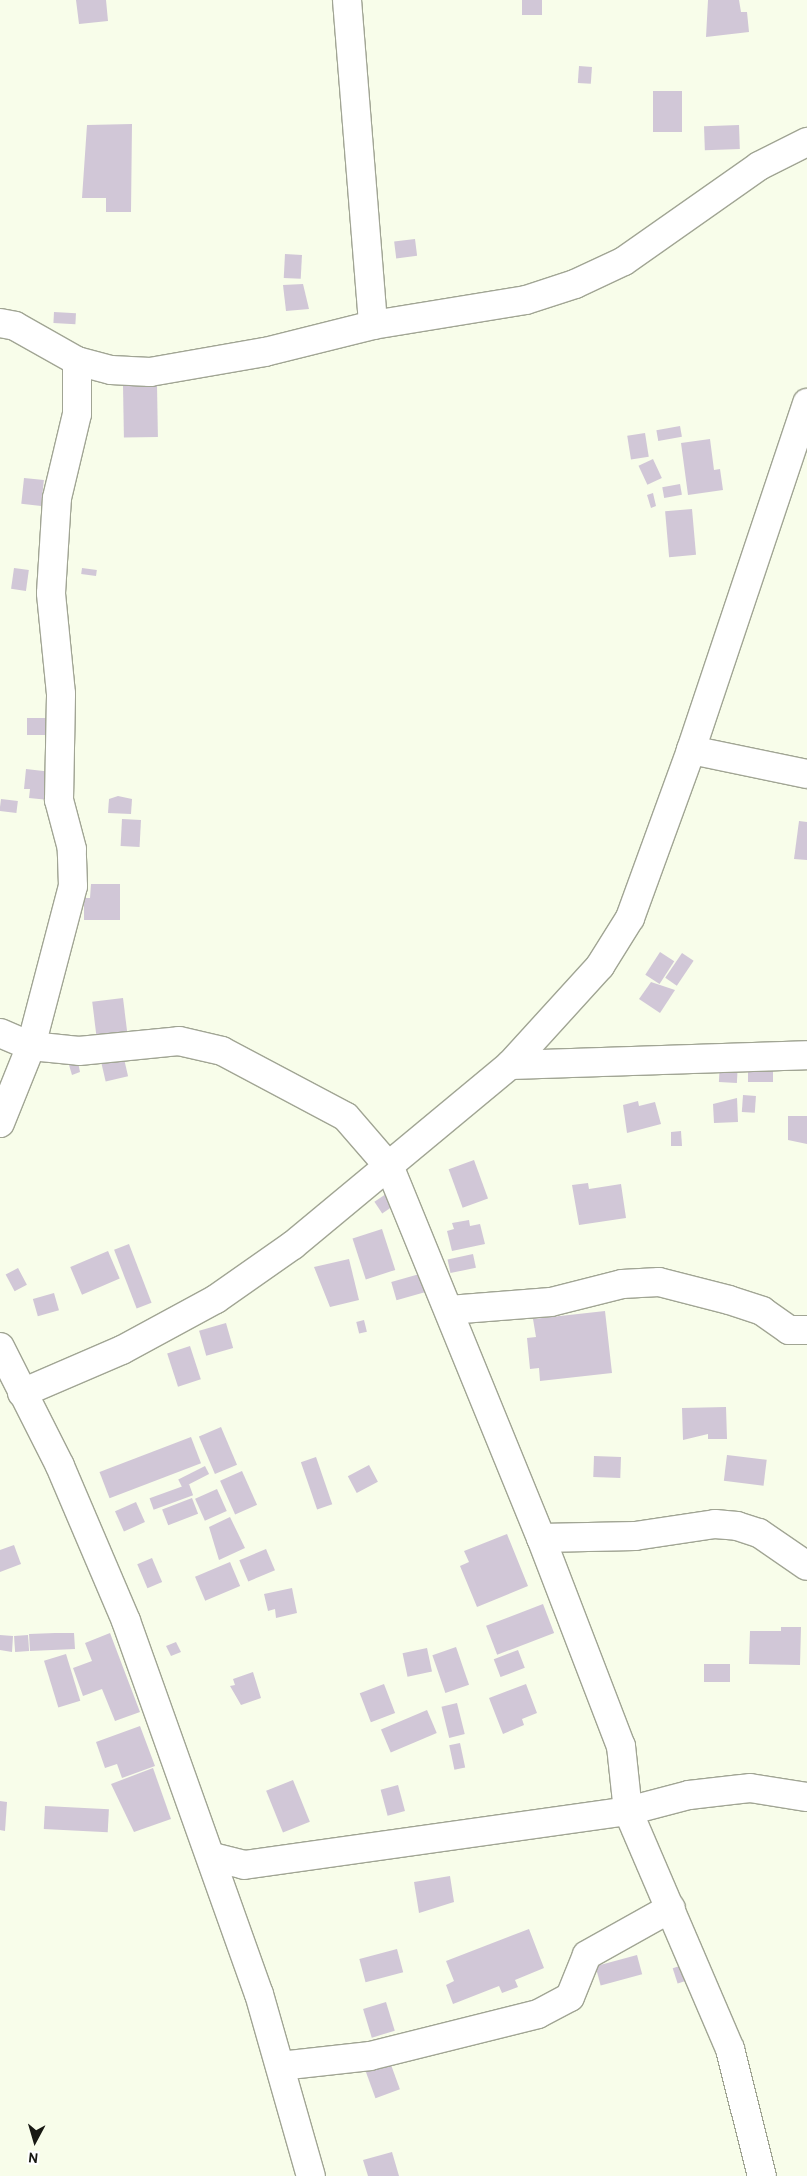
<!DOCTYPE html>
<style>
body{margin:0}
#map{position:relative;width:807px;height:2176px;overflow:hidden;background:#f8fdea;font-family:Overpass,sans-serif}
div>[style]{position:absolute}
.building>*{inset:0;background:#d1c7d7;transform-origin:0 0}
.roads{filter:drop-shadow(1px 0 #a1a594) drop-shadow(-1px 0 #a1a594) drop-shadow(0 1px #a1a594) drop-shadow(0 -1px #a1a594)}
.street>*{height:28px;margin:-14px;padding:0 14px;transform-origin:14px;border-radius:14px;background:#fff}
span{translate:-50% -50%;white-space:nowrap;text-align:center;line-height:1.15;-webkit-text-stroke:5px #fff;paint-order:stroke}
.north{position:absolute;left:10px;top:2116px;width:50px;height:50px;-webkit-text-stroke:4px #fff;paint-order:stroke;rotate:186deg;font-size:14px;font-weight:700;line-height:20px;text-align:center;color:#181913}
.north::after{content:'';display:block;margin:auto;width:18px;height:22px;background:#181913;clip-path:polygon(50% 0,100% 100%,50% 72%,0 100%)}
</style>
<div id="map">
<div class="building">
<i style="clip-path:polygon(76px 0,106px 0,108px 21px,79px 24px)"></i>
<i style="left:522px;top:0;width:20px;height:15px"></i>
<i style="clip-path:polygon(708px 0,739px 0,741px 12px,747px 12px,749px 32px,706px 37px)"></i>
<i style="left:579px;top:66px;width:13px;height:17px;rotate:4deg"></i>
<i style="left:653px;top:91px;width:29px;height:41px"></i>
<i style="clip-path:polygon(132px 124px,131px 212px,106px 212px,106px 198px,82px 198px,87px 125px)"></i>
<i style="left:739px;top:125px;width:24px;height:35px;rotate:88deg"></i>
<i style="left:415px;top:239px;width:17px;height:21px;rotate:83deg"></i>
<i style="left:285px;top:254px;width:17px;height:24px;rotate:3deg"></i>
<i style="clip-path:polygon(303px 284px,309px 309px,286px 311px,283px 285px)"></i>
<i style="left:54px;top:312px;width:22px;height:11px;rotate:3deg"></i>
<i style="left:157px;top:385px;width:52px;height:34px;rotate:89deg"></i>
<i style="left:680px;top:426px;width:11px;height:24px;rotate:80deg"></i>
<i style="left:645px;top:433px;width:24px;height:18px;rotate:81deg"></i>
<i style="clip-path:polygon(710px 439px,714px 470px,720px 469px,723px 490px,688px 495px,681px 443px)"></i>
<i style="left:653px;top:459px;width:21px;height:16px;rotate:65deg"></i>
<i style="left:24px;top:478px;width:20px;height:26px;rotate:6deg"></i>
<i style="left:680px;top:484px;width:11px;height:18px;rotate:80deg"></i>
<i style="clip-path:polygon(653px 493px,656px 506px,651px 508px,647px 495px)"></i>
<i style="left:692px;top:509px;width:46px;height:27px;rotate:85deg"></i>
<i style="left:14px;top:568px;width:15px;height:21px;rotate:8deg"></i>
<i style="left:82px;top:568px;width:15px;height:6px;rotate:8deg"></i>
<i style="left:27px;top:718px;width:20px;height:17px"></i>
<i style="clip-path:polygon(26px 769px,52px 772px,49px 800px,29px 798px,30px 789px,24px 789px)"></i>
<i style="clip-path:polygon(118px 796px,132px 799px,131px 814px,108px 813px,109px 799px)"></i>
<i style="left:1px;top:799px;width:17px;height:12px;rotate:7deg"></i>
<i style="left:122px;top:819px;width:19px;height:27px;rotate:3deg"></i>
<i style="clip-path:polygon(799px 821px,807px 822px,807px 860px,794px 859px)"></i>
<i style="clip-path:polygon(91px 884px,120px 884px,120px 920px,84px 920px,84px 898px,90px 898px)"></i>
<i style="left:660px;top:952px;width:17px;height:27px;rotate:33deg"></i>
<i style="left:682px;top:953px;width:14px;height:30px;rotate:34deg"></i>
<i style="clip-path:polygon(651px 982px,675px 990px,660px 1013px,639px 999px)"></i>
<i style="left:123px;top:998px;width:38px;height:31px;rotate:83deg"></i>
<i style="left:122px;top:1050px;width:27px;height:23px;rotate:77deg"></i>
<i style="left:748px;top:1059px;width:25px;height:23px"></i>
<i style="left:720px;top:1061px;width:18px;height:21px;rotate:3deg"></i>
<i style="clip-path:polygon(78px 1062px,80px 1072px,72px 1075px,69px 1065px)"></i>
<i style="left:743px;top:1095px;width:13px;height:17px;rotate:4deg"></i>
<i style="clip-path:polygon(737px 1098px,738px 1122px,714px 1123px,713px 1104px)"></i>
<i style="clip-path:polygon(638px 1101px,639px 1106px,655px 1102px,661px 1124px,627px 1133px,623px 1105px)"></i>
<i style="clip-path:polygon(788px 1116px,807px 1116px,807px 1144px,788px 1140px)"></i>
<i style="clip-path:polygon(681px 1131px,682px 1146px,671px 1146px,671px 1132px)"></i>
<i style="left:474px;top:1160px;width:41px;height:27px;rotate:70deg"></i>
<i style="clip-path:polygon(588px 1183px,589px 1189px,621px 1184px,626px 1218px,579px 1225px,572px 1185px)"></i>
<i style="left:386px;top:1194px;width:14px;height:14px;rotate:56deg"></i>
<i style="clip-path:polygon(469px 1220px,470px 1226px,480px 1224px,485px 1244px,452px 1251px,447px 1231px,454px 1229px,452px 1223px)"></i>
<i style="left:382px;top:1229px;width:43px;height:31px;rotate:72deg"></i>
<i style="left:129px;top:1244px;width:63px;height:16px;rotate:69deg"></i>
<i style="left:108px;top:1251px;width:30px;height:41px;rotate:67deg"></i>
<i style="left:473px;top:1254px;width:14px;height:26px;rotate:78deg"></i>
<i style="clip-path:polygon(349px 1259px,359px 1300px,330px 1307px,314px 1267px)"></i>
<i style="left:18px;top:1268px;width:19px;height:14px;rotate:62deg"></i>
<i style="left:423px;top:1273px;width:19px;height:33px;rotate:74deg"></i>
<i style="left:54px;top:1293px;width:18px;height:22px;rotate:74deg"></i>
<i style="clip-path:polygon(605px 1311px,612px 1373px,540px 1381px,539px 1368px,530px 1369px,527px 1338px,536px 1337px,533px 1319px)"></i>
<i style="left:364px;top:1320px;width:12px;height:8px;rotate:76deg"></i>
<i style="left:226px;top:1323px;width:26px;height:28px;rotate:74deg"></i>
<i style="left:190px;top:1346px;width:35px;height:24px;rotate:72deg"></i>
<i style="clip-path:polygon(726px 1407px,727px 1439px,708px 1439px,708px 1434px,683px 1440px,682px 1408px)"></i>
<i style="left:221px;top:1427px;width:41px;height:24px;rotate:67deg"></i>
<i style="left:191px;top:1437px;width:28px;height:98px;rotate:69deg"></i>
<i style="left:727px;top:1455px;width:40px;height:26px;rotate:7deg"></i>
<i style="left:594px;top:1456px;width:27px;height:21px;rotate:2deg"></i>
<i style="left:316px;top:1457px;width:50px;height:16px;rotate:71deg"></i>
<i style="left:369px;top:1465px;width:19px;height:24px;rotate:62deg"></i>
<i style="left:205px;top:1466px;width:9px;height:30px;rotate:63deg"></i>
<i style="left:242px;top:1471px;width:37px;height:24px;rotate:66deg"></i>
<i style="left:189px;top:1484px;width:12px;height:42px;rotate:70deg"></i>
<i style="left:217px;top:1489px;width:24px;height:24px;rotate:66deg"></i>
<i style="left:192px;top:1498px;width:17px;height:32px;rotate:69deg"></i>
<i style="left:136px;top:1502px;width:22px;height:23px;rotate:66deg"></i>
<i style="clip-path:polygon(230px 1517px,245px 1548px,219px 1560px,209px 1527px)"></i>
<i style="clip-path:polygon(507px 1534px,528px 1586px,477px 1607px,460px 1566px,469px 1562px,464px 1551px)"></i>
<i style="clip-path:polygon(14px 1545px,21px 1564px,0 1572px,0 1550px)"></i>
<i style="left:266px;top:1549px;width:23px;height:29px;rotate:67deg"></i>
<i style="left:152px;top:1558px;width:26px;height:16px;rotate:67deg"></i>
<i style="left:230px;top:1562px;width:26px;height:38px;rotate:67deg"></i>
<i style="clip-path:polygon(292px 1588px,297px 1613px,276px 1618px,275px 1609px,268px 1611px,264px 1594px)"></i>
<i style="left:543px;top:1604px;width:31px;height:61px;rotate:69deg"></i>
<i style="clip-path:polygon(781px 1627px,801px 1627px,800px 1665px,749px 1664px,750px 1631px,781px 1631px)"></i>
<i style="clip-path:polygon(55px 1633px,74px 1633px,75px 1649px,30px 1651px,29px 1634px)"></i>
<i style="clip-path:polygon(110px 1633px,140px 1712px,115px 1721px,102px 1689px,83px 1696px,73px 1668px,92px 1661px,85px 1643px)"></i>
<i style="clip-path:polygon(0 1635px,13px 1636px,12px 1652px,0 1650px)"></i>
<i style="left:28px;top:1635px;width:16px;height:14px;rotate:86deg"></i>
<i style="clip-path:polygon(176px 1642px,181px 1652px,171px 1656px,166px 1646px)"></i>
<i style="left:456px;top:1647px;width:40px;height:25px;rotate:71deg"></i>
<i style="left:427px;top:1648px;width:24px;height:25px;rotate:78deg"></i>
<i style="left:518px;top:1650px;width:19px;height:26px;rotate:69deg"></i>
<i style="left:66px;top:1654px;width:49px;height:23px;rotate:73deg"></i>
<i style="left:730px;top:1664px;width:18px;height:26px;rotate:90deg"></i>
<i style="clip-path:polygon(253px 1672px,261px 1698px,241px 1705px,230px 1686px,235px 1685px,233px 1679px)"></i>
<i style="left:384px;top:1684px;width:31px;height:26px;rotate:69deg"></i>
<i style="clip-path:polygon(526px 1684px,537px 1713px,522px 1719px,524px 1725px,503px 1734px,489px 1698px)"></i>
<i style="left:457px;top:1703px;width:32px;height:16px;rotate:76deg"></i>
<i style="left:427px;top:1710px;width:25px;height:50px;rotate:67deg"></i>
<i style="clip-path:polygon(140px 1726px,155px 1766px,122px 1778px,117px 1764px,105px 1768px,96px 1742px)"></i>
<i style="left:460px;top:1743px;width:25px;height:11px;rotate:78deg"></i>
<i style="clip-path:polygon(153px 1768px,171px 1819px,134px 1832px,111px 1784px)"></i>
<i style="left:293px;top:1780px;width:45px;height:29px;rotate:68deg"></i>
<i style="left:398px;top:1785px;width:27px;height:18px;rotate:75deg"></i>
<i style="clip-path:polygon(0 1801px,7px 1802px,5px 1831px,0 1830px)"></i>
<i style="left:45px;top:1806px;width:64px;height:23px;rotate:3deg"></i>
<i style="clip-path:polygon(450px 1876px,454px 1902px,419px 1913px,414px 1882px)"></i>
<i style="clip-path:polygon(529px 1929px,544px 1968px,515px 1980px,518px 1987px,502px 1993px,499px 1986px,453px 2004px,446px 1985px,454px 1981px,446px 1961px)"></i>
<i style="left:397px;top:1949px;width:24px;height:39px;rotate:75deg"></i>
<i style="left:637px;top:1955px;width:20px;height:43px;rotate:75deg"></i>
<i style="left:686px;top:1964px;width:16px;height:14px;rotate:72deg"></i>
<i style="left:386px;top:2002px;width:30px;height:24px;rotate:73deg"></i>
<i style="left:390px;top:2062px;width:29px;height:26px;rotate:70deg"></i>
<i style="clip-path:polygon(392px 2152px,399px 2176px,368px 2176px,363px 2160px)"></i>
</div>
<div class="roads">
<div class="street">
<i style="left:347px;top:0;width:326px;rotate:85.4deg"></i>
<i style="left:0;top:323px;width:15px;rotate:11deg"></i>
<i style="left:15px;top:326px;width:71px;rotate:29.4deg"></i>
<i style="left:77px;top:361px;width:35px;rotate:15deg"></i>
<i style="left:111px;top:370px;width:39px;rotate:3deg"></i>
<i style="left:150px;top:372px;width:117px;rotate:-9.9deg"></i>
<i style="left:265px;top:352px;width:111px;rotate:-14deg"></i>
<i style="left:373px;top:325px;width:155px;rotate:-9.3deg"></i>
<i style="left:526px;top:300px;width:52px;rotate:-18.1deg"></i>
<i style="left:575px;top:284px;width:54px;rotate:-25.1deg"></i>
<i style="left:624px;top:261px;width:165px;rotate:-35.1deg"></i>
<i style="left:759px;top:166px;width:54px;rotate:-26.6deg"></i>
<i style="left:691px;top:750px;width:118px;rotate:11.7deg"></i>
<i style="left:0;top:1033px;width:34px;rotate:23deg"></i>
<i style="left:31px;top:1046px;width:48px;rotate:5.9deg"></i>
<i style="left:79px;top:1051px;width:100px;rotate:-5.7deg"></i>
<i style="left:179px;top:1041px;width:44px;rotate:13.1deg"></i>
<i style="left:222px;top:1051px;width:140px;rotate:28deg"></i>
<i style="left:346px;top:1117px;width:67px;rotate:49.2deg"></i>
<i style="left:390px;top:1168px;width:400px;rotate:67.8deg"></i>
<i style="left:541px;top:1538px;width:94px;rotate:-1.2deg"></i>
<i style="left:635px;top:1536px;width:81px;rotate:-8.5deg"></i>
<i style="left:715px;top:1524px;width:22px;rotate:5deg"></i>
<i style="left:737px;top:1526px;width:23px;rotate:18deg"></i>
<i style="left:759px;top:1533px;width:58px;rotate:34.5deg"></i>
<i style="left:510px;top:1065px;width:297px;rotate:-1.9deg"></i>
<i style="left:0;top:1123px;width:83px;rotate:-68.1deg"></i>
<i style="left:31px;top:1046px;width:165px;rotate:-75.3deg"></i>
<i style="left:73px;top:886px;width:37px;rotate:-92deg"></i>
<i style="left:72px;top:849px;width:51px;rotate:-104.9deg"></i>
<i style="left:59px;top:800px;width:106px;rotate:-88.9deg"></i>
<i style="left:61px;top:694px;width:101px;rotate:-95.7deg"></i>
<i style="left:51px;top:593px;width:95px;rotate:-86.4deg"></i>
<i style="left:57px;top:498px;width:86px;rotate:-76.6deg"></i>
<i style="left:77px;top:414px;width:53px;rotate:-90deg"></i>
<i style="left:449px;top:1310px;width:102px;rotate:-4.5deg"></i>
<i style="left:551px;top:1302px;width:73px;rotate:-14.2deg"></i>
<i style="left:622px;top:1284px;width:37px;rotate:-3deg"></i>
<i style="left:659px;top:1282px;width:72px;rotate:14.4deg"></i>
<i style="left:729px;top:1300px;width:35px;rotate:18deg"></i>
<i style="left:762px;top:1311px;width:33px;rotate:35deg"></i>
<i style="left:789px;top:1330px;width:18px"></i>
<i style="left:0;top:1347px;width:133px;rotate:63.2deg"></i>
<i style="left:60px;top:1466px;width:168px;rotate:66.9deg"></i>
<i style="left:126px;top:1621px;width:396px;rotate:70.4deg"></i>
<i style="left:259px;top:1994px;width:189px;rotate:74.1deg"></i>
<i style="left:22px;top:1393px;width:109px;rotate:-23.3deg"></i>
<i style="left:122px;top:1350px;width:107px;rotate:-28.5deg"></i>
<i style="left:216px;top:1299px;width:94px;rotate:-35deg"></i>
<i style="left:293px;top:1245px;width:282px;rotate:-39.7deg"></i>
<i style="left:510px;top:1065px;width:134px;rotate:-47.7deg"></i>
<i style="left:600px;top:966px;width:57px;rotate:-58deg"></i>
<i style="left:630px;top:918px;width:179px;rotate:-70deg"></i>
<i style="left:691px;top:750px;width:366px;rotate:-71.5deg"></i>
<i style="left:541px;top:1538px;width:223px;rotate:69deg"></i>
<i style="left:621px;top:1746px;width:65px;rotate:83.9deg"></i>
<i style="left:628px;top:1811px;width:259px;rotate:66.8deg"></i>
<i style="left:730px;top:2049px;width:131px;rotate:75.9deg"></i>
<i style="left:213px;top:1857px;width:32px;rotate:14deg"></i>
<i style="left:244px;top:1865px;width:388px;rotate:-8deg"></i>
<i style="left:628px;top:1811px;width:63px;rotate:-14.7deg"></i>
<i style="left:689px;top:1795px;width:61px;rotate:-6.5deg"></i>
<i style="left:750px;top:1788px;width:58px;rotate:9deg"></i>
<i style="left:280px;top:2066px;width:91px;rotate:-6.3deg"></i>
<i style="left:370px;top:2056px;width:173px;rotate:-14deg"></i>
<i style="left:538px;top:2014px;width:36px;rotate:-28deg"></i>
<i style="left:570px;top:1997px;width:45px;rotate:-68deg"></i>
<i style="left:587px;top:1955px;width:96px;rotate:-29.2deg"></i>
</div>
</div>
<div class="north">N</div>
</div>
